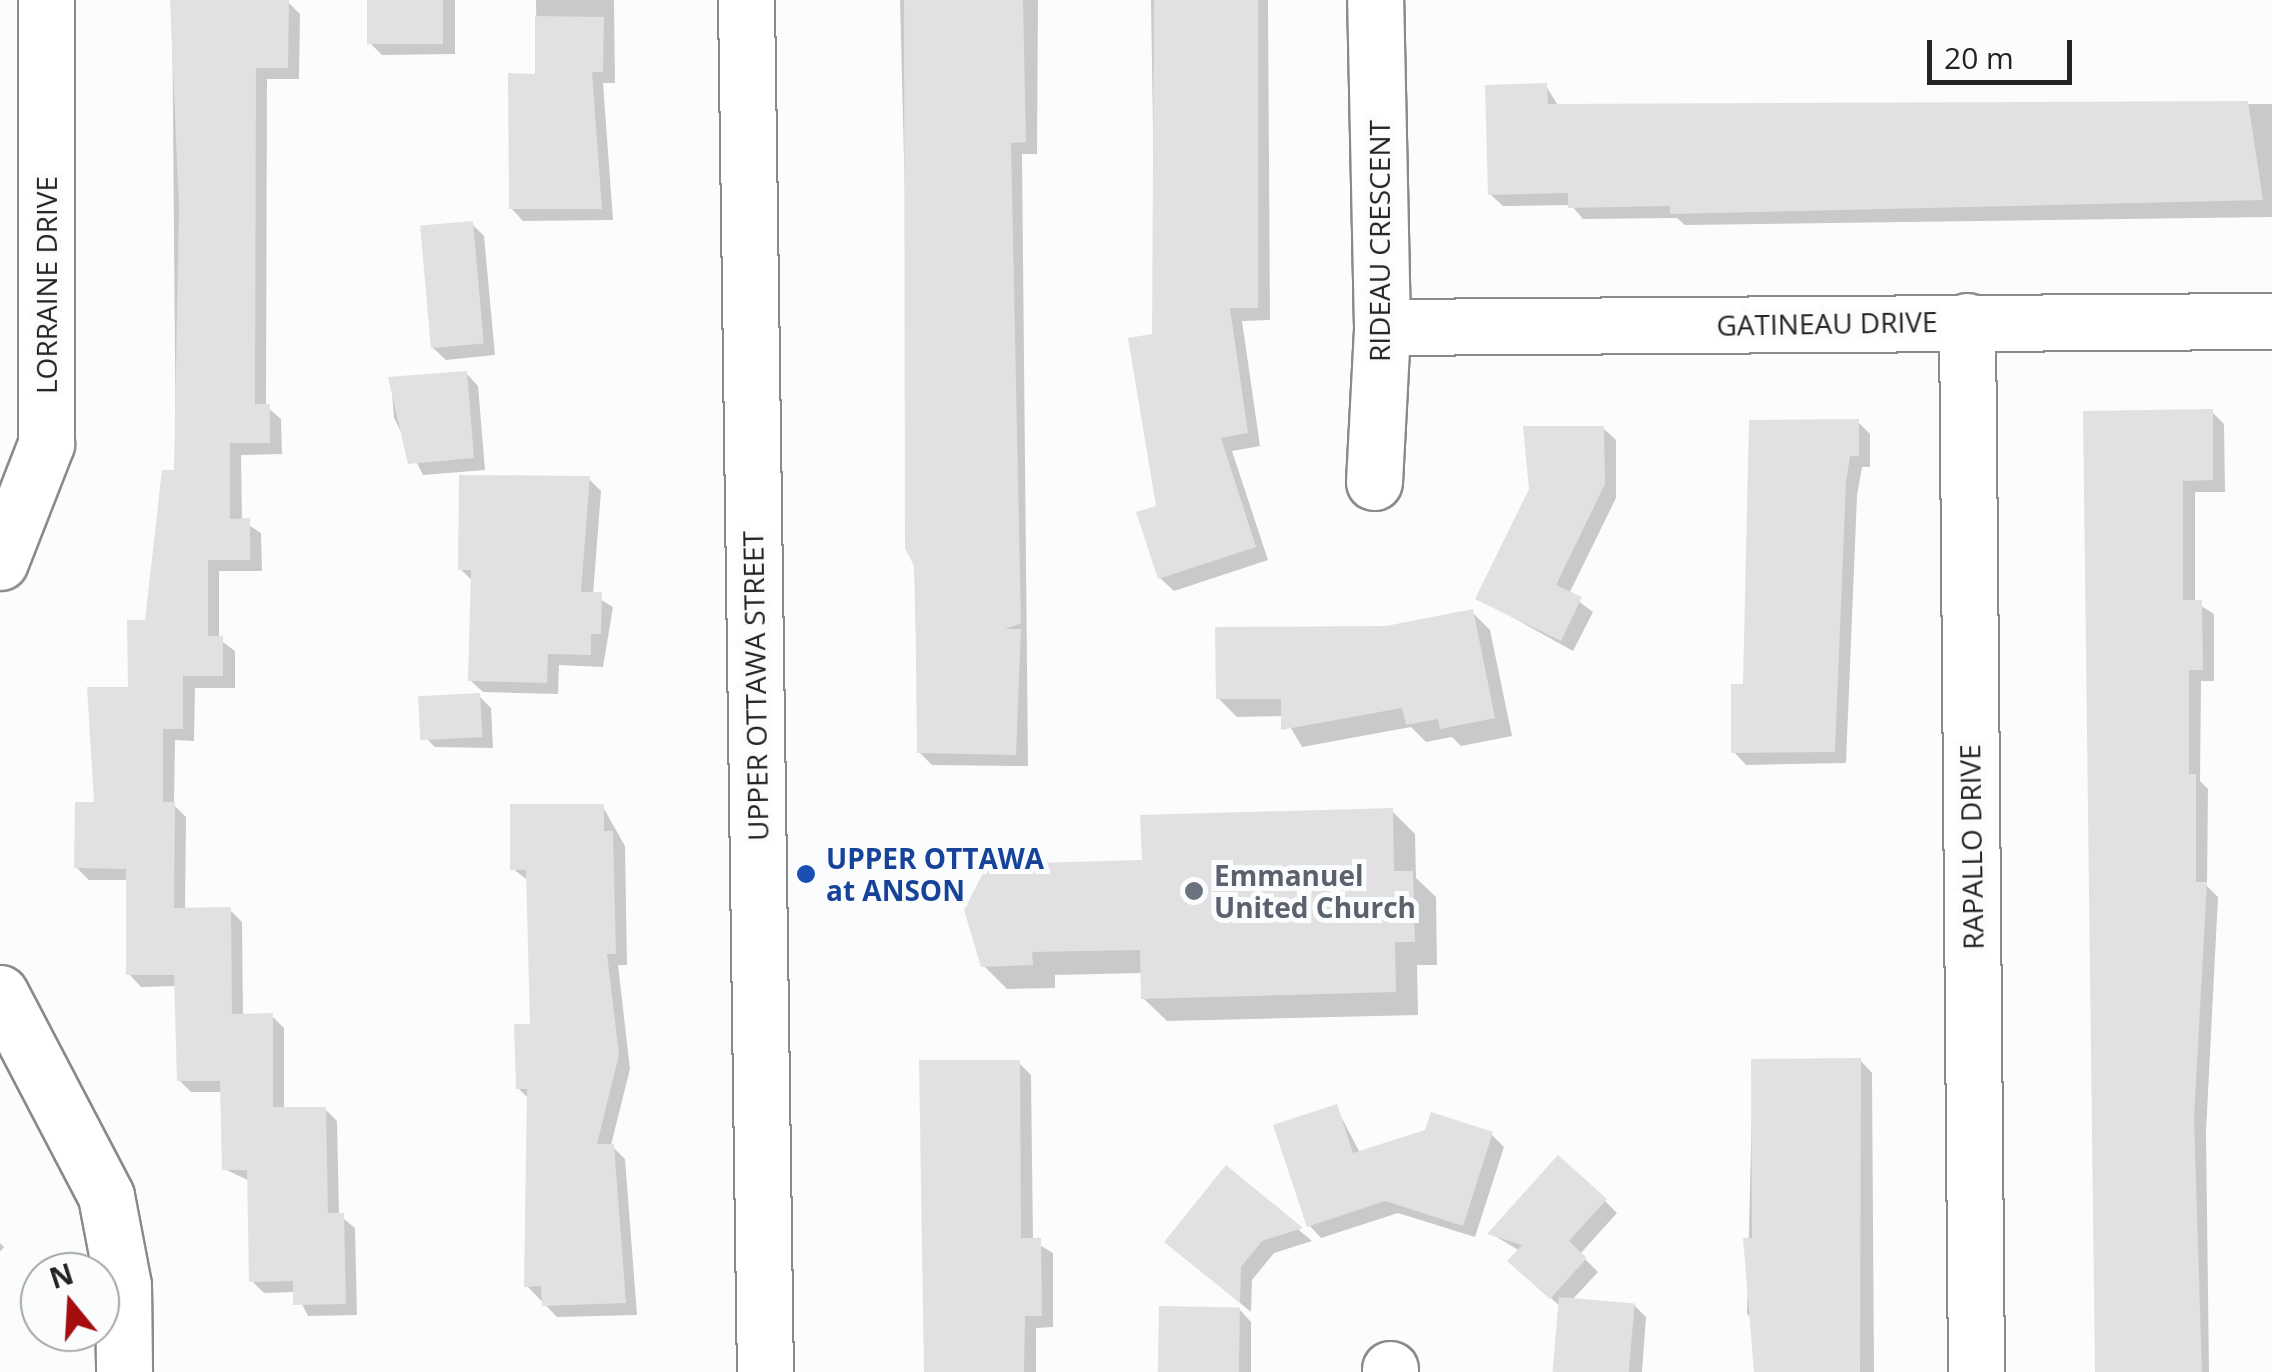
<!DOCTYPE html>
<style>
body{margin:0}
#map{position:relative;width:2272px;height:1372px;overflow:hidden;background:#fafcfd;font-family:"Open Sans",sans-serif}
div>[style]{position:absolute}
.shadow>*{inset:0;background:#0003;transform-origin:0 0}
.building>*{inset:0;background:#e2e0e2;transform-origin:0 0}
.roads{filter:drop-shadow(2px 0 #888a8b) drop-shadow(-2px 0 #888a8b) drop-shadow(0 2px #888a8b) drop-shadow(0 -2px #888a8b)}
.minor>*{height:55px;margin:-27.5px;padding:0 27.5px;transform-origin:27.5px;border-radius:27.5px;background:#fff}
.major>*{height:55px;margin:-27.5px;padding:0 27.5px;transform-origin:27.5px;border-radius:27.5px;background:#fff}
.dots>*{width:28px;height:28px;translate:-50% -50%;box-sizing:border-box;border:5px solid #fafcfd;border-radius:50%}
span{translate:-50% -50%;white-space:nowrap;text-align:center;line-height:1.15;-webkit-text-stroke:10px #fafcfd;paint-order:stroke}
.street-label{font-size:28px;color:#232424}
.transit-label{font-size:28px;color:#164399;font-weight:700}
.left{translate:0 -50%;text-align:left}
.worship-label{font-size:28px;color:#5b616d;font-weight:700}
.north{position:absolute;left:20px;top:1252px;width:100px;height:100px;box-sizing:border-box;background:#fafcfd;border:2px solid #a4a6a6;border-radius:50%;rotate:342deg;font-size:28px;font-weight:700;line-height:40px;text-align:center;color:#232424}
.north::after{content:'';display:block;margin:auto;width:35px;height:45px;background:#a50e0f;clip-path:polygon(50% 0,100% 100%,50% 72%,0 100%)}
.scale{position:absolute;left:1927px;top:40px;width:145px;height:45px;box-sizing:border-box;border:5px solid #232424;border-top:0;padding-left:12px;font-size:30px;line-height:35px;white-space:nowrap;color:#232424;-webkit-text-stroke:8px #fafcfd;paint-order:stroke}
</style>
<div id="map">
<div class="shadow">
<i style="clip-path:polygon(172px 0,288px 2px,300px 14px,299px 79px,267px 79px,266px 406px,281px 419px,282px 454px,241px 455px,242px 521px,261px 533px,262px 571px,219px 571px,219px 639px,235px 651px,235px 688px,195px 688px,194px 741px,175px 740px,174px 805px,186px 817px,185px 910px,230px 910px,242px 922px,243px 1016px,272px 1016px,284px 1028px,284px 1110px,325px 1109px,337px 1121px,339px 1215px,355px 1228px,357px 1315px,308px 1316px,296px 1292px,264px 1293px,252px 1281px,250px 1181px,224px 1169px,223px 1092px,191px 1092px,179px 1080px,177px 986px,141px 987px,129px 974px,128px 880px,89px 880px,76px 867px,147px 623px,176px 473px)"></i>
<i style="clip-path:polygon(369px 0,455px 0,455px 54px,382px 55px,370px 43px)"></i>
<i style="clip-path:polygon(536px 0,614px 0,615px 83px,603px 83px,613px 220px,523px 221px,511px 208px,537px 76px)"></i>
<i style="clip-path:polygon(900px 0,1038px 0,1037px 154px,1022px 154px,1028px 766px,932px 765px,919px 752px)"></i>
<i style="clip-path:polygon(1151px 0,1268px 0,1270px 320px,1242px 321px,1260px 446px,1232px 451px,1268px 560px,1174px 591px,1160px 578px)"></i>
<i style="clip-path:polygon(1546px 86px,1559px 107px,2272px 104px,2272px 217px,1685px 225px,1677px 218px,1583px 219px,1571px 205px,1503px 206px,1490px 194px)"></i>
<i style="clip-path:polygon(472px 224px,484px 236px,495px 355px,446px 360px,433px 348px)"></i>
<i style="clip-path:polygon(466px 373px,478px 386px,485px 470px,423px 475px,394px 418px,391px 379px)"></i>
<i style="clip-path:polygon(2212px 412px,2224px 424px,2225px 492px,2195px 492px,2195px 602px,2214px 614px,2214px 681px,2201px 681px,2200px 781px,2208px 789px,2207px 886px,2218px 897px,2206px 1132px,2209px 1372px,2096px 1372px,2086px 413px)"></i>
<i style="clip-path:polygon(1858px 422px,1870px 434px,1870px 467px,1862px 467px,1857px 496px,1846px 763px,1746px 765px,1734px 752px,1745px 686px)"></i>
<i style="clip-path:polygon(1603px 428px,1616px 440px,1616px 498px,1569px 594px,1593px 612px,1573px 651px,1478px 598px)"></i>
<i style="clip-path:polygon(588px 478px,601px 491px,593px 595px,613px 607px,603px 667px,559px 665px,558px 694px,483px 692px,470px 680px,473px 581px,460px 569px)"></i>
<i style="clip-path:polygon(1472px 612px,1490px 630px,1512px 736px,1461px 746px,1452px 737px,1426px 742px,1411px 727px,1302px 747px,1284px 716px,1237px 717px,1218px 698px,1387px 629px)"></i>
<i style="clip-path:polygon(479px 696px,491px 708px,493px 748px,435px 747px,422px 734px)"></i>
<i style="clip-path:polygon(603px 807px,625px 846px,627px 965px,618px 965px,630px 1069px,611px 1145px,625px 1159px,637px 1315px,557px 1317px,527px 1286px,529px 1099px,518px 1088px,533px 1026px,529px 881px,513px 869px)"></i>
<i style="clip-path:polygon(1392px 811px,1415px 834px,1416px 878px,1436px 897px,1437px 965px,1417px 965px,1418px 1015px,1167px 1021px,1143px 998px,1143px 973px,1055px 975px,1055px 988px,1007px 989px,983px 965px,1034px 849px,1049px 865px,1144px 863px)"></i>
<i style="clip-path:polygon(1860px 1060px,1872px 1073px,1874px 1372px,1758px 1372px,1757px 1324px,1747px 1314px,1753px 1062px)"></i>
<i style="clip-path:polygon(1019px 1063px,1031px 1075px,1033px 1241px,1053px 1253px,1053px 1327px,1036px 1328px,1036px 1372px,927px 1372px)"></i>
<i style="clip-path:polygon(1336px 1107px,1360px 1153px,1491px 1134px,1504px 1147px,1475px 1237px,1398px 1213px,1321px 1238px,1309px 1225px)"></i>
<i style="clip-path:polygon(1226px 1169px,1312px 1241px,1274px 1253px,1252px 1280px,1251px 1312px,1167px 1242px)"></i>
<i style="clip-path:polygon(1605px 1201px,1617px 1213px,1580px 1254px,1598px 1272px,1572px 1300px,1634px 1305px,1646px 1317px,1642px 1372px,1556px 1372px,1561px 1307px,1523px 1273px,1520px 1251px,1490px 1233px)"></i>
<i style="left:0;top:1243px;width:6px;height:66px;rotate:45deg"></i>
<i style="clip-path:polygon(1239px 1309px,1251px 1322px,1251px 1372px,1160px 1372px)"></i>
</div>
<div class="building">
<i style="clip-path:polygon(170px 0,289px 0,288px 68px,256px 68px,255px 404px,270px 404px,270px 443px,230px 443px,230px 519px,250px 518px,250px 560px,208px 560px,208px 636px,223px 636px,223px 676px,183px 676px,183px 729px,163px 729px,163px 802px,175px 802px,174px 908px,231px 907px,232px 1014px,273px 1013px,273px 1107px,326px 1107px,328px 1213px,344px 1213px,346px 1304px,293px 1305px,293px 1281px,249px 1282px,247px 1170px,222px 1170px,220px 1081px,177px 1081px,174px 975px,126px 975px,126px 869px,74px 868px,75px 802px,94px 802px,87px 687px,128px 687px,127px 620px,145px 620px,162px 470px,174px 470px,179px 207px)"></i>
<i style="left:367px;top:0;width:76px;height:44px"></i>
<i style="clip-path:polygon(904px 0,1023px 0,1026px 142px,1011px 143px,1021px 623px,1005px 629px,1021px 629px,1016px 755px,917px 753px,915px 568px,905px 548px)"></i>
<i style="clip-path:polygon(1154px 0,1258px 0,1258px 308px,1230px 308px,1248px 433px,1221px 438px,1256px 547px,1158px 579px,1136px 512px,1156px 506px,1128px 338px,1152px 334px)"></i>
<i style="clip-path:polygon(535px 16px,604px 17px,603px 72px,592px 72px,602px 209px,509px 209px,508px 73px,535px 74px)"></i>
<i style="clip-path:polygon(1547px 83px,1548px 104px,2248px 101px,2263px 200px,1670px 214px,1670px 206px,1568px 208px,1568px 193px,1488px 195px,1485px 85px)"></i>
<i style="left:473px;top:221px;width:123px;height:53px;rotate:85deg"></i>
<i style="clip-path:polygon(467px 371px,474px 458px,408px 464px,388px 377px)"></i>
<i style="clip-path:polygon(2213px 409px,2213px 480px,2183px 481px,2183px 600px,2202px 600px,2203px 670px,2189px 670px,2189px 774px,2196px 774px,2196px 882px,2207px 882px,2194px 1118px,2202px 1372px,2095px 1372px,2083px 411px)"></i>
<i style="clip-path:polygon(1859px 419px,1859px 456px,1850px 456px,1846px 482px,1835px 752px,1731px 753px,1731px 684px,1743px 684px,1749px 420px)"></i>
<i style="clip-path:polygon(1523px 426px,1604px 426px,1605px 484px,1556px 585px,1582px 597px,1561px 641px,1475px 599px,1529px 489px)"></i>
<i style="clip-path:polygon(459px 475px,590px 476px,581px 592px,602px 592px,601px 634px,591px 634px,591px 655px,548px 654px,547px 683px,468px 681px,471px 570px,458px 570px)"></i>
<i style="clip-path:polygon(1473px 609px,1495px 718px,1440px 729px,1438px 719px,1406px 725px,1402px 708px,1281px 730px,1281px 699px,1216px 699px,1215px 627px,1386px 626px)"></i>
<i style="left:480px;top:693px;width:44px;height:62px;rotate:87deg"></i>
<i style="clip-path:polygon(510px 804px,604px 804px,604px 831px,613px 831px,616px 954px,607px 954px,619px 1055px,597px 1144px,614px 1144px,626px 1303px,542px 1306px,541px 1286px,524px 1287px,527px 1089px,516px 1089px,514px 1024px,530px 1024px,526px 870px,510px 870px)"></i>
<i style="clip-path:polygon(1393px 808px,1394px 871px,1413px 871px,1415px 942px,1395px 942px,1396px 992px,1141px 999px,1140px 950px,1032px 952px,1033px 965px,981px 967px,964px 910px,984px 871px,984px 848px,1035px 846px,1035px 863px,1142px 860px,1140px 815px)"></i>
<i style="clip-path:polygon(1861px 1058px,1860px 1372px,1754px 1372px,1743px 1238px,1752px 1238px,1751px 1059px)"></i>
<i style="clip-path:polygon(919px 1060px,1020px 1060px,1021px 1238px,1041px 1238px,1042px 1316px,1025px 1316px,1024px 1372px,924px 1372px)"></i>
<i style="clip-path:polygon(1337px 1104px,1353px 1153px,1425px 1130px,1431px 1112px,1493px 1132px,1463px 1226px,1385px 1201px,1307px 1227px,1273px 1125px)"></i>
<i style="clip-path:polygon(1558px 1155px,1607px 1199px,1569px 1241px,1587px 1258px,1550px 1299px,1507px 1261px,1522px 1245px,1487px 1234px)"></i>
<i style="clip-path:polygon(1226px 1165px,1303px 1228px,1262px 1241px,1241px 1267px,1240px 1303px,1164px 1242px)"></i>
<i style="left:1559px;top:1297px;width:76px;height:75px;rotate:5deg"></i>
<i style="left:1159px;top:1306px;width:81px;height:66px;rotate:1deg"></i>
</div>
<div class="roads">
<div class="minor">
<i style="left:1967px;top:321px;width:1051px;rotate:89.51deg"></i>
<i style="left:1382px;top:327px;width:890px;rotate:-0.39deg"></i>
<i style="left:1374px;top:482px;width:155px;rotate:-87deg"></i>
<i style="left:1382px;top:327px;width:327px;rotate:-91.2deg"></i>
<i style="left:0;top:562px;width:127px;rotate:-68.7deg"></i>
<i style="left:46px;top:444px;width:444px;rotate:-90deg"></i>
<i style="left:0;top:993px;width:229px;rotate:62.4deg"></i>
<i style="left:106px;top:1196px;width:91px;rotate:79.2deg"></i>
<i style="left:123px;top:1285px;width:87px;rotate:89.3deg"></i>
<i style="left:1390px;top:1369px;width:3px;rotate:90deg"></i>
</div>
<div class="major">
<i style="left:746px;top:0;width:1372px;rotate:89.21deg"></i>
</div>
</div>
<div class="dots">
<i style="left:806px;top:874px;background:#1a4fb4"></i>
<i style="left:1194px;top:891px;background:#6b7280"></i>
</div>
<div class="street-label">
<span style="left:1379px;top:241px;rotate:-90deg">RIDEAU CRESCENT</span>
<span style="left:46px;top:285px;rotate:-90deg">LORRAINE DRIVE</span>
<span style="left:1827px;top:323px;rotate:-1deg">GATINEAU DRIVE</span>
<span style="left:755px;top:686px;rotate:-91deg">UPPER OTTAWA STREET</span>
<span style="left:1971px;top:847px;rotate:-91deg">RAPALLO DRIVE</span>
</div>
<div class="transit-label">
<span class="left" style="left:826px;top:874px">UPPER OTTAWA<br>at ANSON</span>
</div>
<div class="worship-label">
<span class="left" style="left:1214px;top:891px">Emmanuel<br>United Church</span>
</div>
<div class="north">N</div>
<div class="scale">20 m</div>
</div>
